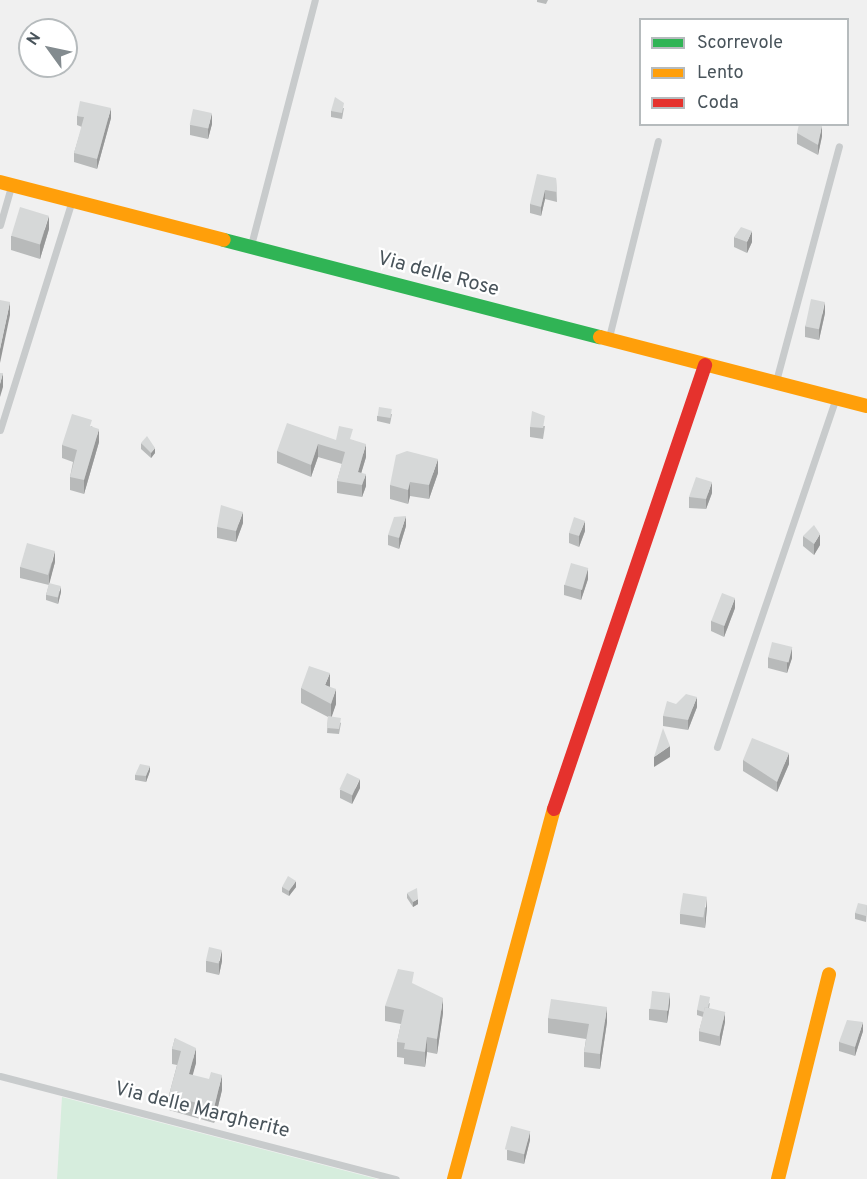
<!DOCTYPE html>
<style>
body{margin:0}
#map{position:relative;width:867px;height:1179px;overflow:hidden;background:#f0f0f0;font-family:Overpass,sans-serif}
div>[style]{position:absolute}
.green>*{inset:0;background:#d6eddd}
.lane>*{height:7px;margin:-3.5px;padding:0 3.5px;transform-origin:3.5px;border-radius:3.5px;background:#c8cbcc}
.fast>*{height:14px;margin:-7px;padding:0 7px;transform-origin:7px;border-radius:7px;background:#30b455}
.slow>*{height:14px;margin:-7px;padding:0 7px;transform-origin:7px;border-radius:7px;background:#ff9f0a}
.jam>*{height:14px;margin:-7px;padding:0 7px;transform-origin:7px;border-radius:7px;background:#e5322d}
.wall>*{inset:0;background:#b8baba}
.shaded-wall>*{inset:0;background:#969797}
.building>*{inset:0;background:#d6d8d8;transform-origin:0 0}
span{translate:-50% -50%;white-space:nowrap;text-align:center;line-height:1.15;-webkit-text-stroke:4.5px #fff;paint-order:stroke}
.street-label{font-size:20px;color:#49545b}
.legend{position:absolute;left:639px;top:18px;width:210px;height:108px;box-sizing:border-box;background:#fff;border:2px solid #b6bbbd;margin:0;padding:8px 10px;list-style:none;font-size:18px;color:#49545b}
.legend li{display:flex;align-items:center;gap:12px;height:30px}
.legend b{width:30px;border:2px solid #b6bbbd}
.north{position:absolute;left:18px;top:18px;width:60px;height:60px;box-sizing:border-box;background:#fff;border:2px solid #b6bbbd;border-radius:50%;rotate:303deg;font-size:16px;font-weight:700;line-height:24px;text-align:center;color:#49545b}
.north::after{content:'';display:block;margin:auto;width:21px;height:27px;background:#838b8f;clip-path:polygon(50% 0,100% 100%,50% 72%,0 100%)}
</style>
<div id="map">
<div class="green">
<i style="clip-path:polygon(62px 1097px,377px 1179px,57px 1179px)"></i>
</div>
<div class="lane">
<i style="left:0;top:225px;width:40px;rotate:-74deg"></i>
<i style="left:251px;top:245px;width:253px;rotate:-75.4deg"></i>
<i style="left:609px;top:337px;width:202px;rotate:-76deg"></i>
<i style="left:776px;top:381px;width:243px;rotate:-75deg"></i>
<i style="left:0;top:430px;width:238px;rotate:-72.6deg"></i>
<i style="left:717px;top:747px;width:367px;rotate:-71.2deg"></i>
<i style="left:0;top:1076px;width:409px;rotate:14.6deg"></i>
</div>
<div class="fast">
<i style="left:224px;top:240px;width:388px;rotate:14.5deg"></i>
</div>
<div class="slow">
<i style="left:0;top:182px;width:231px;rotate:14.5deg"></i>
<i style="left:600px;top:337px;width:276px;rotate:14.5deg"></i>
<i style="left:454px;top:1179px;width:383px;rotate:-74.9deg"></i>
<i style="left:778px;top:1179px;width:211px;rotate:-76deg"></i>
</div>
<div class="jam">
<i style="left:554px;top:809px;width:469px;rotate:-71.2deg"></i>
</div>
<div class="wall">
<i style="clip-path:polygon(537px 0,548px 0,546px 4px,537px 2px)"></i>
<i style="clip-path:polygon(344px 108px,342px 119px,331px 117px,331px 111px)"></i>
<i style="clip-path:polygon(77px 116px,111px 118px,97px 169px,74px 162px,74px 153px,82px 127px,77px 125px)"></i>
<i style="clip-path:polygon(212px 124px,208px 139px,190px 135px,190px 125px)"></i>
<i style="clip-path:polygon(797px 133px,822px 136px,818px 155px,797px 144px)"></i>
<i style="clip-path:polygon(556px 178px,557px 202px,545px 199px,541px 216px,530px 213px,530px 204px)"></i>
<i style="clip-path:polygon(49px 229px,40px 259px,11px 250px,11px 236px)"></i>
<i style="clip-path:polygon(734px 237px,752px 242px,747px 253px,734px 247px)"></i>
<i style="clip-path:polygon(825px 313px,819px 340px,805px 337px,805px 326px)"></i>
<i style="clip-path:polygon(392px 414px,390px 424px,377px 421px,377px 416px)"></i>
<i style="clip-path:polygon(92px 426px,99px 442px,84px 494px,70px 490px,70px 477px,73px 462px,62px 458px,62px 445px)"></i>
<i style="clip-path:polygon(545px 426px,543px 439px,530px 437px,530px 427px)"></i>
<i style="clip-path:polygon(336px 440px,353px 440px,366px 457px,361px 473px,366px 486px,362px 497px,337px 493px,337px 481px,342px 464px,318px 457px,311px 477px,277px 463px,277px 451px)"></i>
<i style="clip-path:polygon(141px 443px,155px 453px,151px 458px,141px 449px)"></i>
<i style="clip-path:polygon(438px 473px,429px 499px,410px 496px,408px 504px,390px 499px,390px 485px)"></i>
<i style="clip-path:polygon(712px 493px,706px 509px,689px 508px,689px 497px)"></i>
<i style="clip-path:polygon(243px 523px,236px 542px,217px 538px,217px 527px)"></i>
<i style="clip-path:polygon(406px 526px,399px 549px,388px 545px,388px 535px)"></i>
<i style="clip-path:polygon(585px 531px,579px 547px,569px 543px,569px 533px)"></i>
<i style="clip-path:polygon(803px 536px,820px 545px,814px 555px,803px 546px)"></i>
<i style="clip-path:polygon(55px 562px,49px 583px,61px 592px,58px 604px,46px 600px,46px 595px,49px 585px,20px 578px,20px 567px)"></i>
<i style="clip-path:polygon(588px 579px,581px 600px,564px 595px,564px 585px)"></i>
<i style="clip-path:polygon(735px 608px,724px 637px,711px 631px,711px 621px)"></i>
<i style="clip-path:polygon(768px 657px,792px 658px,787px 673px,768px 668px)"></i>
<i style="clip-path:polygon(330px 687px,336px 704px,331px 717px,341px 723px,339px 734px,327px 733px,328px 717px,301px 703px,301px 688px)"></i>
<i style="clip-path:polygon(697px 707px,688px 730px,663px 726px,663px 716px)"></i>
<i style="clip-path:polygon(743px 760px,789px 764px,777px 792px,743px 771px)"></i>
<i style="clip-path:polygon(150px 771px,146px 782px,135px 780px,135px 775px)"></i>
<i style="clip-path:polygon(360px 788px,352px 804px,340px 798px,340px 790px)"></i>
<i style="clip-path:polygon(282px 887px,296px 887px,289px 896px,282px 892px)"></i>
<i style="clip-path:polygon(407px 893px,418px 904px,413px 907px,407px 898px)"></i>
<i style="clip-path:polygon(867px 905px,866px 922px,855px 919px,855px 913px)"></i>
<i style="clip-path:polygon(707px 907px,705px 928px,680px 924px,680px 914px)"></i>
<i style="clip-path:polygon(206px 961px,222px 961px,219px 975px,206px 972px)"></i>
<i style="clip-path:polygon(414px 985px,443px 1013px,437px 1054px,427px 1052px,425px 1067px,404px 1064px,404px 1058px,397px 1057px,397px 1042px,401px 1024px,385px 1021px,385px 1006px)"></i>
<i style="clip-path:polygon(710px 1003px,709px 1008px,725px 1022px,720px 1046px,699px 1041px,699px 1031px,703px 1017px,697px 1015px,697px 1010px)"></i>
<i style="clip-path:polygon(670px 1004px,667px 1023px,649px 1020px,649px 1009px)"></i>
<i style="clip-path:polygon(548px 1018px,607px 1022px,600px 1069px,584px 1067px,584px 1052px,586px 1039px,548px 1033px)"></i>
<i style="clip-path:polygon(863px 1031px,855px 1056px,839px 1051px,839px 1042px)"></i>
<i style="clip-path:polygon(175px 1038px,196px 1063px,192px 1075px,222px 1090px,214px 1123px,169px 1110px,169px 1095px,177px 1065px,172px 1064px,172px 1049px)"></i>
<i style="clip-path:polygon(530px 1140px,524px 1164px,507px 1160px,507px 1150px)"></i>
</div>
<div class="shaded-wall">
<i style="clip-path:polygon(111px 108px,111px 118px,97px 169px,97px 159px)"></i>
<i style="clip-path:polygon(212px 113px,212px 124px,208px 139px,208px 129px)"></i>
<i style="clip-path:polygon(822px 125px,822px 136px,818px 155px,818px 145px)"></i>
<i style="clip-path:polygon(545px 190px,545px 199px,541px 216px,541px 207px)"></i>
<i style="clip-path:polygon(49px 216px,49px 229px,40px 259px,40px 245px)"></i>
<i style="clip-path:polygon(752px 231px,752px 242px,747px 253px,747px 242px)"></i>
<i style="clip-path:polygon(10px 302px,10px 315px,0 363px,0 349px)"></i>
<i style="clip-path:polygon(825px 302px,825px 313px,819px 340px,819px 330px)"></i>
<i style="clip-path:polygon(3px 373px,3px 387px,0 397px,0 384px)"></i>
<i style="clip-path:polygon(99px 429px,99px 442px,84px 494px,84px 480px)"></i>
<i style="clip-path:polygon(318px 444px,318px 457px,311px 477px,311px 465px)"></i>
<i style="clip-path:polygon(366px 444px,366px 457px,358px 484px,358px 472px)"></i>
<i style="clip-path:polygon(155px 448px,155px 453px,151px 458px,151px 453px)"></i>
<i style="clip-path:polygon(438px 459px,438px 473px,429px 499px,429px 485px)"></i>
<i style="clip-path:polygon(366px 474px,366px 486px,362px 497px,362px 485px)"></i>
<i style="clip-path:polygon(410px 482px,410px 496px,408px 504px,408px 490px)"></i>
<i style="clip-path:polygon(712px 482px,712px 493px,706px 509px,706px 499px)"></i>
<i style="clip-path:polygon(243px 512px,243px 523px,236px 542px,236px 531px)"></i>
<i style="clip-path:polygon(406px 516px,406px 526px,399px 549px,399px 538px)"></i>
<i style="clip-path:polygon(585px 521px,585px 531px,579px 547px,579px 536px)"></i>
<i style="clip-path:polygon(820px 534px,820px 545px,814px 555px,814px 544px)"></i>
<i style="clip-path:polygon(55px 551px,55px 562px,49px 585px,49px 575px)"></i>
<i style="clip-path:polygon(588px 568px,588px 579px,581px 600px,581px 589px)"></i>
<i style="clip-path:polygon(61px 586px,61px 592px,58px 604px,58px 599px)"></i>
<i style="clip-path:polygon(735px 598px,735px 608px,724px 637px,724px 626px)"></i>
<i style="clip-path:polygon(792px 647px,792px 658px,787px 673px,787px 663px)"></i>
<i style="clip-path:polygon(330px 673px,330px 688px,325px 685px)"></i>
<i style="clip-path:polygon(336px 689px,336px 704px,331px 719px,331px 704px)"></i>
<i style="clip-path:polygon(697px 697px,697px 707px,688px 730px,688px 720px)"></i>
<i style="clip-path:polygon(670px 746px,670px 757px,654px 767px,654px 757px)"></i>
<i style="clip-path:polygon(789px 753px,789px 764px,777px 792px,777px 782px)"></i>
<i style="clip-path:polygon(150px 766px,150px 771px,146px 782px,146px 776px)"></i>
<i style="clip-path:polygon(360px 779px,360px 788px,352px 804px,352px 796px)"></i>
<i style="clip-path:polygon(296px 881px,296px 887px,289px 896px,289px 891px)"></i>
<i style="clip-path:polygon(707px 897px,707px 907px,705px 928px,705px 918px)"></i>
<i style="clip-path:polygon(418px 899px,418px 904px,413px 907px,413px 902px)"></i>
<i style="clip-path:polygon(222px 950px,222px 961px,219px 975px,219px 964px)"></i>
<i style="clip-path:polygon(670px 993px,670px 1004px,667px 1023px,667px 1012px)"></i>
<i style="clip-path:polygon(443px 998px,443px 1013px,437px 1054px,437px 1039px)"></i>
<i style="clip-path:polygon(607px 1007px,607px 1022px,600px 1069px,600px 1054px)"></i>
<i style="clip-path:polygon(725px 1012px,725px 1022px,720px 1046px,720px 1035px)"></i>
<i style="clip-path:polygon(863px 1022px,863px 1031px,855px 1056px,855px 1047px)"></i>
<i style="clip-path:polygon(427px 1037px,427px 1052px,425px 1067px,425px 1052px)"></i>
<i style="clip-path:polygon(196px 1048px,196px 1063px,189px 1089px,189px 1074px)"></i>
<i style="clip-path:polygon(222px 1075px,222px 1090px,214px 1123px,214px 1108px)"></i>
<i style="clip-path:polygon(530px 1131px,530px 1140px,524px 1164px,524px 1155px)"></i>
</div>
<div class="building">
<i style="clip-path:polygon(335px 97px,344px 103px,342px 113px,331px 111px)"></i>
<i style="clip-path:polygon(80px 101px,111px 108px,97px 159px,74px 153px,84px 117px,77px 116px)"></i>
<i style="left:193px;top:109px;width:19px;height:16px;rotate:12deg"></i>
<i style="clip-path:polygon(799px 124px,822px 125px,818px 145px,797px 133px)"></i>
<i style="clip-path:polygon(537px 174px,556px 178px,557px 192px,545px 190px,541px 207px,530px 204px)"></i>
<i style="left:20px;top:207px;width:30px;height:30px;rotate:17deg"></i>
<i style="clip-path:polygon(741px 227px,752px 231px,747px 242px,734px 237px)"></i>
<i style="left:811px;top:299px;width:14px;height:28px;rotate:12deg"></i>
<i style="clip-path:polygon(0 300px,10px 302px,0 349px)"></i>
<i style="clip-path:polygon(0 373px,3px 373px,0 384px)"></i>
<i style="left:379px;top:407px;width:13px;height:9px;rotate:9deg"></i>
<i style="clip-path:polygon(532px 411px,545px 416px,543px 428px,530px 427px)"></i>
<i style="clip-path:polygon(72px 414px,92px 420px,90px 426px,99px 429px,84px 480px,70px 477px,77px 450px,62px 445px)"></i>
<i style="clip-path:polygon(287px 423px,336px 440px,339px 426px,353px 429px,350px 439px,366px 444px,358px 472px,366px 474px,362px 485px,337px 481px,345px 452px,318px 444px,311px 465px,277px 451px)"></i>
<i style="clip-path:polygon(147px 436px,155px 448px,151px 453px,141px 443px)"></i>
<i style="clip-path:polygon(407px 451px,438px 459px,429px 485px,410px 482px,408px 490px,390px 485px,396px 455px)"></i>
<i style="clip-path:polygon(696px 477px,712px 482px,706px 499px,689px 497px)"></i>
<i style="clip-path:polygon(221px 505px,243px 512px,236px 531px,217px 527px)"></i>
<i style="clip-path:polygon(406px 516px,399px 538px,388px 535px,394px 517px)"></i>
<i style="clip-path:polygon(574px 517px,585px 521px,579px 536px,569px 533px)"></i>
<i style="clip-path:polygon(814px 525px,820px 534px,814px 544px,803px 536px)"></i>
<i style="left:27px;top:543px;width:29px;height:25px;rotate:16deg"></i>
<i style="left:571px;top:563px;width:18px;height:23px;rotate:16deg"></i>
<i style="left:49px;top:583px;width:12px;height:12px;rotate:14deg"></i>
<i style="left:722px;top:593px;width:14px;height:30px;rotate:21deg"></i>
<i style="left:772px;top:642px;width:21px;height:16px;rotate:14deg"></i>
<i style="clip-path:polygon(309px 666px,330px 673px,325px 685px,336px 689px,331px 704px,301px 688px)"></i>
<i style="clip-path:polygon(686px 694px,697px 697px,688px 720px,663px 716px,667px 701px,676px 704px)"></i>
<i style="clip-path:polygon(328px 716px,341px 718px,339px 729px,327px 728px)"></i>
<i style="clip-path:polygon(663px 728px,670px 746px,654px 757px)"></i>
<i style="clip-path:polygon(752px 738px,789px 753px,777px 782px,743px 760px)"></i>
<i style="clip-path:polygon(140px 764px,150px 766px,146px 776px,135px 775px)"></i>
<i style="left:347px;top:773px;width:14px;height:18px;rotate:25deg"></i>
<i style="clip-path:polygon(288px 876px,296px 881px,289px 891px,282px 887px)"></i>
<i style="clip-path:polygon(417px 888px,418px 899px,413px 902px,407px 893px)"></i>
<i style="left:683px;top:893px;width:24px;height:21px;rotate:9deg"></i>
<i style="clip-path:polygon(858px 903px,867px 905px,866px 916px,855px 913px)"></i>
<i style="left:209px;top:947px;width:13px;height:14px;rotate:13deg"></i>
<i style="clip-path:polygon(398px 969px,414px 972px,412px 983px,443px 998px,437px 1039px,427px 1037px,425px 1052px,404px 1049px,405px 1043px,397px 1042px,404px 1010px,385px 1006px)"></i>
<i style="left:652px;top:991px;width:18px;height:18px;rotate:6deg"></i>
<i style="clip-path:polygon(700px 995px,710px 997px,708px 1008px,705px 1007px,704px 1012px,697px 1010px)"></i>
<i style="clip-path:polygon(551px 999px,607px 1007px,600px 1054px,584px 1052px,589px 1024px,548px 1018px)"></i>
<i style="left:705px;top:1007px;width:21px;height:25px;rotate:14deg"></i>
<i style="clip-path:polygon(847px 1020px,863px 1022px,855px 1047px,839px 1042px)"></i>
<i style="clip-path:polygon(175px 1038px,196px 1048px,189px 1074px,209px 1079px,211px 1072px,222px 1075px,214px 1108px,169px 1095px,181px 1051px,172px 1049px)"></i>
<i style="left:511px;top:1126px;width:20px;height:24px;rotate:15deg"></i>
</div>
<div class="street-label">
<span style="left:438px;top:275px;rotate:15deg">Via delle Rose</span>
<span style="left:202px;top:1111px;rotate:14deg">Via delle Margherite</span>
</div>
<ul class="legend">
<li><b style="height:8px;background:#30b455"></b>Scorrevole</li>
<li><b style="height:8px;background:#ff9f0a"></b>Lento</li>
<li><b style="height:8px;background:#e5322d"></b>Coda</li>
</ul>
<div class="north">N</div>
</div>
